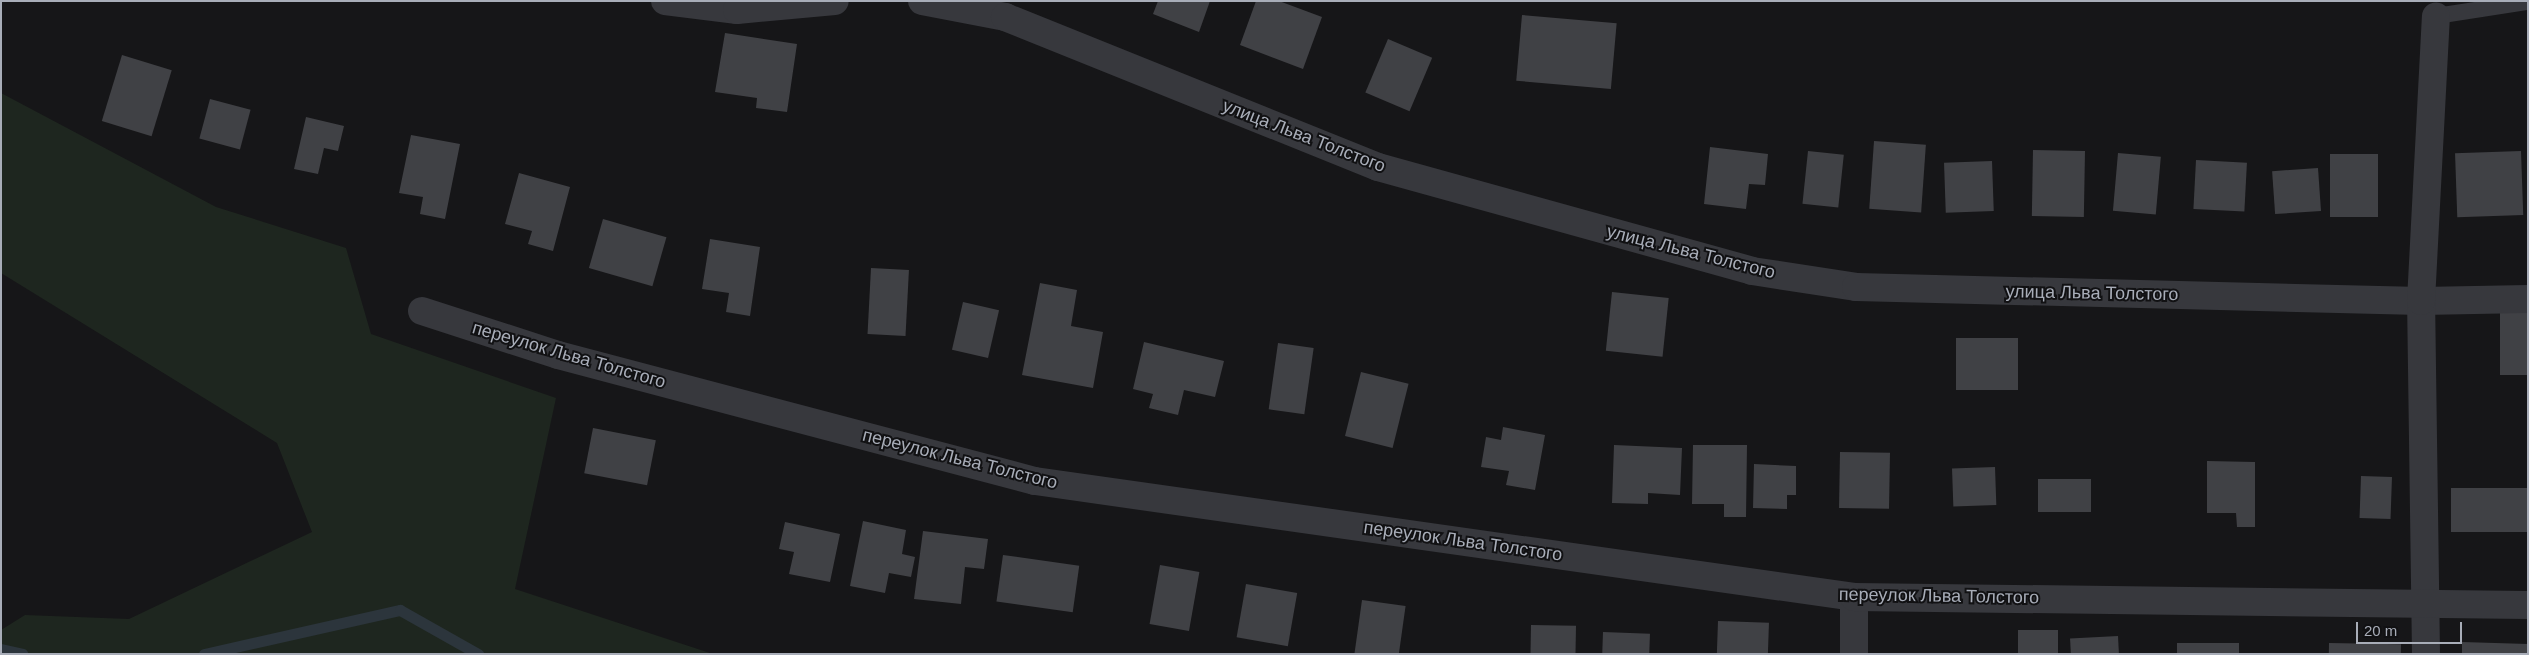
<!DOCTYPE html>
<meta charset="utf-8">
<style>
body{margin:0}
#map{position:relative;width:2529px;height:655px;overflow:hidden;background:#161618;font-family:Helvetica,sans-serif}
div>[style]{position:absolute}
.green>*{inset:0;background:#1e261f}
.stream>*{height:11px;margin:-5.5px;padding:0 5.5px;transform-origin:5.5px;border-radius:5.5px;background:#2c353c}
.building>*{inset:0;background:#404145;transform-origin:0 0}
.service>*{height:16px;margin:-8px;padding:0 8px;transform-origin:8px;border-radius:8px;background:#37383d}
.minor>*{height:28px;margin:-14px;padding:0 14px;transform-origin:14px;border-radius:14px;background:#37383d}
.tertiary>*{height:28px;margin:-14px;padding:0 14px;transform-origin:14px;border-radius:14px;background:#37383d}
span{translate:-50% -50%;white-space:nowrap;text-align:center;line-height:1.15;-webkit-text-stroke:4px #111113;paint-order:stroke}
.street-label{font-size:18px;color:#a8adb8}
.frame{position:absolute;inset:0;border:2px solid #a8adb8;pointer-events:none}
.scale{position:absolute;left:2356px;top:622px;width:106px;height:22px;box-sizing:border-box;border:2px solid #a8adb8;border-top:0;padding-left:6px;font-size:15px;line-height:18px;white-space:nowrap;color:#a8adb8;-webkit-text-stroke:4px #111113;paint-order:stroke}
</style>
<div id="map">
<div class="green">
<i style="clip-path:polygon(1px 93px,216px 207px,346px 248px,371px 334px,556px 398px,515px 589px,713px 654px,1px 654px,1px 630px,25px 615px,129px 619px,312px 532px,277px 443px,1px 273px)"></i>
</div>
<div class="stream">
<i style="left:1px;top:649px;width:22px;rotate:13deg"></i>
<i style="left:204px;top:654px;width:201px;rotate:-12.7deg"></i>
<i style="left:400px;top:610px;width:90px;rotate:29.4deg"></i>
</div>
<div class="building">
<i style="clip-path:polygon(1158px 1px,1210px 1px,1199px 32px,1153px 14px)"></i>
<i style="clip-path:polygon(1256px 1px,1279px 1px,1322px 17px,1303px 69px,1240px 45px)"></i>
<i style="left:1522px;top:15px;width:95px;height:66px;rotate:5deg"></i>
<i style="clip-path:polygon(725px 33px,797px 44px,787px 112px,756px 108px,757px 98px,715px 92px)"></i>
<i style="left:1388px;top:39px;width:48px;height:58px;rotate:23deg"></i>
<i style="left:122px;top:55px;width:52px;height:69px;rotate:17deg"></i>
<i style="left:210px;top:99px;width:42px;height:41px;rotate:15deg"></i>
<i style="clip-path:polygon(306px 117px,344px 126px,338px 151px,324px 148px,318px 174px,294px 169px)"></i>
<i style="clip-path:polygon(411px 135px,460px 144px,445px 219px,420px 214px,423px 197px,399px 193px)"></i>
<i style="left:1874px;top:141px;width:52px;height:68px;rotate:4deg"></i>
<i style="clip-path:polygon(1710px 147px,1768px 154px,1765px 185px,1749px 184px,1746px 209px,1704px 204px)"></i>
<i style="left:2033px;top:150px;width:52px;height:66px;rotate:1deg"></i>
<i style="left:1808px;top:151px;width:36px;height:53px;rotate:6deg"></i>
<i style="left:2521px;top:151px;width:64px;height:66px;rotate:88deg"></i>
<i style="left:2118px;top:153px;width:43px;height:58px;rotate:5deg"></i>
<i style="left:2378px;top:154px;width:63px;height:48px;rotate:90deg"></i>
<i style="left:2196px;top:160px;width:51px;height:49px;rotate:3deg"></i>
<i style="left:1992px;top:161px;width:50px;height:48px;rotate:88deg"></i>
<i style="left:2318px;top:168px;width:43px;height:46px;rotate:86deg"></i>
<i style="clip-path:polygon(519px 173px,570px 187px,553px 251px,528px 244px,532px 231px,505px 224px)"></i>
<i style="left:603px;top:219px;width:66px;height:51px;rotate:16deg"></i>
<i style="clip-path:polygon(710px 239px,760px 247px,750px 316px,726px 312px,729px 293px,702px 289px)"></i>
<i style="left:871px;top:268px;width:38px;height:66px;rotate:3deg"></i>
<i style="clip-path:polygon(1040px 283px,1077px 290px,1071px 326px,1103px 332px,1093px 388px,1022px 375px)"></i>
<i style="left:1612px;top:292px;width:57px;height:59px;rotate:6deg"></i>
<i style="left:963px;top:302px;width:37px;height:49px;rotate:13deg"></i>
<i style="left:2500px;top:311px;width:28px;height:64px"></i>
<i style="left:1956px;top:338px;width:62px;height:52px"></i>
<i style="clip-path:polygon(1144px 342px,1224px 361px,1215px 397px,1184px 390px,1178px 415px,1149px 408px,1153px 394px,1133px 389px)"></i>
<i style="left:1278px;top:343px;width:36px;height:67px;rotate:8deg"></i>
<i style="left:1361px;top:372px;width:49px;height:66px;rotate:14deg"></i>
<i style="clip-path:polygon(1503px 427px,1545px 435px,1535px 490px,1506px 485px,1509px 471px,1481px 467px,1486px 437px,1501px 440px)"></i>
<i style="left:593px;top:428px;width:64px;height:46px;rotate:11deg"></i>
<i style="clip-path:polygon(1614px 445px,1682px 448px,1680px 495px,1648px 493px,1648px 504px,1612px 503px)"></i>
<i style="clip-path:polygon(1693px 445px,1747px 445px,1746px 517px,1724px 517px,1724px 504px,1692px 504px)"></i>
<i style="left:1840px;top:452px;width:50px;height:56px;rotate:1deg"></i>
<i style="clip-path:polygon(2207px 461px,2255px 462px,2255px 527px,2237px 527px,2236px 513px,2207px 513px)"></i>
<i style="clip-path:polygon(1754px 464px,1796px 466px,1796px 495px,1787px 495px,1787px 509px,1753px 508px)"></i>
<i style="left:1995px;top:467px;width:38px;height:43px;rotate:88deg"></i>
<i style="left:2361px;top:476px;width:31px;height:42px;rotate:2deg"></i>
<i style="left:2038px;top:479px;width:53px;height:33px"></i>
<i style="left:2451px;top:488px;width:77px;height:44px"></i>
<i style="clip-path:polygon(863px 521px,906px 530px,902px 554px,915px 557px,911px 577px,889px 573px,885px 593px,850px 586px)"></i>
<i style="clip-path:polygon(785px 522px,840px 534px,830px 582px,789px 574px,794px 552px,779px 549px)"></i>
<i style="clip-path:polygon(923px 531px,988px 539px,984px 569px,965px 567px,961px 604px,914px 599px)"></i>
<i style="left:1003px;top:555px;width:77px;height:47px;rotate:8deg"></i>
<i style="left:1160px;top:565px;width:40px;height:60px;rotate:10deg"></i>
<i style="left:1246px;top:584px;width:52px;height:54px;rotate:10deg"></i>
<i style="left:1362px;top:600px;width:44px;height:55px;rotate:8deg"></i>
<i style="left:1718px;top:621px;width:51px;height:33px;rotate:2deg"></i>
<i style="left:1531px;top:625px;width:45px;height:29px;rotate:1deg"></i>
<i style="left:2058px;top:630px;width:24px;height:40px;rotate:90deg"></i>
<i style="left:1603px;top:632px;width:47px;height:22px;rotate:2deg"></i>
<i style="left:2118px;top:636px;width:18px;height:48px;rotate:87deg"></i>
<i style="clip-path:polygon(2462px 642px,2528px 644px,2528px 654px,2462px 654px)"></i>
<i style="left:2239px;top:643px;width:11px;height:62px;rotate:90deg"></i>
<i style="left:2329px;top:643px;width:72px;height:11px;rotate:1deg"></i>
</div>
<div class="service">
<i style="left:2436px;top:16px;width:93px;rotate:-8.7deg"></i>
</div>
<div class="minor">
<i style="left:665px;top:1px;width:73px;rotate:7.1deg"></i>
<i style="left:737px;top:10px;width:98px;rotate:-5.2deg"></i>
<i style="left:922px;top:1px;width:85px;rotate:10.9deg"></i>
<i style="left:1005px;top:17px;width:402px;rotate:21.9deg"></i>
<i style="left:1378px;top:167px;width:388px;rotate:15.5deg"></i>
<i style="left:1752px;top:271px;width:105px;rotate:8.7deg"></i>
<i style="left:1856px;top:287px;width:565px;rotate:1.42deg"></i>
<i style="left:2421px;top:301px;width:107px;rotate:-1.1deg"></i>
<i style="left:422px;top:311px;width:143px;rotate:17.9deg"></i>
<i style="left:558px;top:355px;width:493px;rotate:14.8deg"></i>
<i style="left:1035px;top:481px;width:827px;rotate:8.06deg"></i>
<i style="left:2426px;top:654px;width:353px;rotate:-90.8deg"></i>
<i style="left:2421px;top:301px;width:285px;rotate:-87deg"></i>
</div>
<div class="tertiary">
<i style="left:1854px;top:654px;width:57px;rotate:-90deg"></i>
<i style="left:1854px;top:597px;width:674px;rotate:0.68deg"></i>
</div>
<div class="street-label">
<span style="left:1304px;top:136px;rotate:21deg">улица Льва Толстого</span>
<span style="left:1691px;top:252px;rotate:14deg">улица Льва Толстого</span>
<span style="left:2092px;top:293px;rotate:1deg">улица Льва Толстого</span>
<span style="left:569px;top:355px;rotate:16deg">переулок Льва Толстого</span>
<span style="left:960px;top:459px;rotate:14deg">переулок Льва Толстого</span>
<span style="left:1463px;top:541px;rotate:8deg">переулок Льва Толстого</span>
<span style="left:1939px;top:596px;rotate:1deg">переулок Льва Толстого</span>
</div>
<div class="frame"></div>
<div class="scale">20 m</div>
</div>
